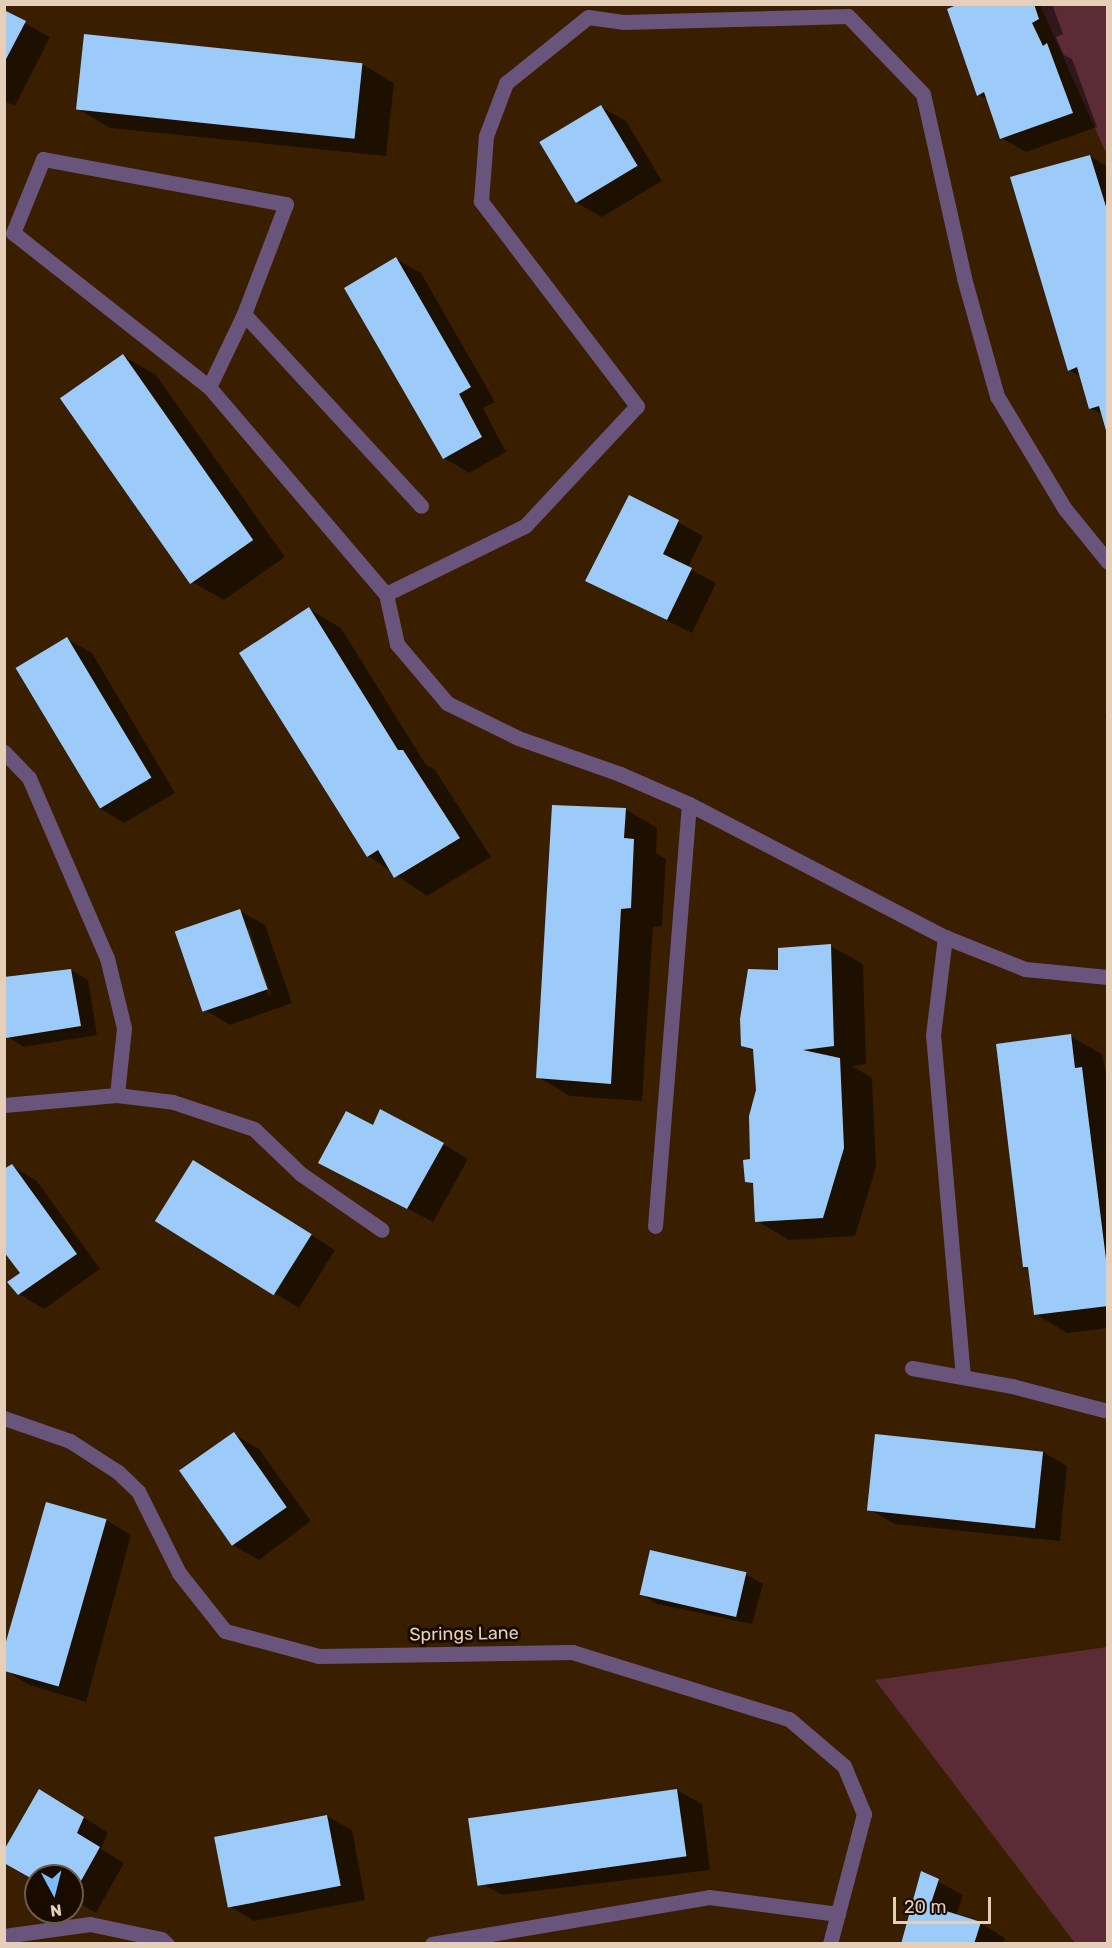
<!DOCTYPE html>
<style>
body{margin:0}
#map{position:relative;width:1112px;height:1948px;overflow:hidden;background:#391f00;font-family:Rubik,sans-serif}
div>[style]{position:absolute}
.green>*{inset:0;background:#5c2c36}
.shadow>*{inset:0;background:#0007}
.building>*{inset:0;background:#9dcbf9;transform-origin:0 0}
.minor>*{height:15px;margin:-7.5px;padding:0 7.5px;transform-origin:7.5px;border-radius:7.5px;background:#69557b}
span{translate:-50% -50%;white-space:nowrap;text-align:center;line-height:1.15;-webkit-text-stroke:6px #1a0b00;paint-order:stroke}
.street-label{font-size:18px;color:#e5cfb9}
.frame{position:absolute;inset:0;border:6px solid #e5cfb9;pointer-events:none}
.north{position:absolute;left:24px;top:1864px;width:60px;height:60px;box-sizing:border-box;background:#1a0b00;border:2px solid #6b594a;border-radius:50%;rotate:173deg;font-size:16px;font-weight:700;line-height:24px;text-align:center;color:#e5cfb9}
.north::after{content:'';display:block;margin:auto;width:21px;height:27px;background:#7fbdfa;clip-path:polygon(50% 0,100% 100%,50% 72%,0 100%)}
.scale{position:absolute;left:893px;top:1897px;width:98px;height:27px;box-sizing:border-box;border:3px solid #e5cfb9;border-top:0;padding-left:8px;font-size:18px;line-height:21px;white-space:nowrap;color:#e5cfb9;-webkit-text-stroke:4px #1a0b00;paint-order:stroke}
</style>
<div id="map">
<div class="green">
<i style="clip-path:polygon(1040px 5px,1107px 5px,1107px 156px,1107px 155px)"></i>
<i style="clip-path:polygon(1107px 1647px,1107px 1943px,1075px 1943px,875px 1680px)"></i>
</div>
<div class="shadow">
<i style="clip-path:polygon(963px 4px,1052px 4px,1063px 34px,1056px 37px,1064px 55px,1072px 59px,1097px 127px,1026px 152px,1001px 138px,989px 100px,979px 95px)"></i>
<i style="clip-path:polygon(4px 12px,50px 37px,15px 106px,4px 101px)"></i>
<i style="clip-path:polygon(362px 64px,394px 83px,386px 156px,110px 128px,78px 109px)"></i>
<i style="clip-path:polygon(601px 107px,626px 121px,662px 181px,602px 217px,577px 203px)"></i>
<i style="clip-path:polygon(1090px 156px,1108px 167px,1108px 431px,1103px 415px,1091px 408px,1081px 377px,1069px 370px)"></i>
<i style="clip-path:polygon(396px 259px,421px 273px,495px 402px,483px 408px,506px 452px,469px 473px,444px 458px)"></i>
<i style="clip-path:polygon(123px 356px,156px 375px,285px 557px,224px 600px,192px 582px)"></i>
<i style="clip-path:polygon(678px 522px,703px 536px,688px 568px,716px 583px,692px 633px,587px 580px)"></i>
<i style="clip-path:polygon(309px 609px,341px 628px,426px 765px,435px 770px,491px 857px,427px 896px,368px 856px)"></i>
<i style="clip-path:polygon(67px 639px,92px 653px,175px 793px,124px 823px,99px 808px)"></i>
<i style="clip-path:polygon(1105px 715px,1108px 715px,1108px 732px)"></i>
<i style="clip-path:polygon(625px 809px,657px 828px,656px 853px,666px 859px,662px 926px,653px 927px,642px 1101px,570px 1096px,538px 1077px)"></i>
<i style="clip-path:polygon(evenodd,240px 911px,265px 925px,292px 1003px,230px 1025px,205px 1010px,240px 911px,246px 929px,249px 929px,271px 995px,269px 996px,246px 929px)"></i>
<i style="clip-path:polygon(831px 946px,863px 964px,866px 1064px,852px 1066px,872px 1078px,876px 1167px,855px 1236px,789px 1240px,757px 1221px,754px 1185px,747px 1181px,757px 1090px,755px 1052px,742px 1045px,780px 971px)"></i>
<i style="clip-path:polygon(71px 970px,88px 980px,97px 1035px,24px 1047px,8px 1037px,4px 978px)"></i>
<i style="clip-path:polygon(1070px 1036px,1102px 1054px,1108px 1084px,1108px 1328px,1067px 1333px,1035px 1314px,1030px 1269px,1025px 1266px)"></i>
<i style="clip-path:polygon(443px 1144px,468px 1159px,433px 1222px,320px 1163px)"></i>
<i style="clip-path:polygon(12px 1166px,37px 1181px,100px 1269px,44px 1309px,19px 1294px,23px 1273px)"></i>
<i style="clip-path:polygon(218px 1177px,335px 1250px,299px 1308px,274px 1293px)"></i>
<i style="clip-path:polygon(234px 1434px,259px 1449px,311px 1521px,259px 1560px,234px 1546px)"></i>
<i style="clip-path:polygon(1043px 1452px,1067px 1466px,1060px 1541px,895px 1524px,870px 1510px)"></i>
<i style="clip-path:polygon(106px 1520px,131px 1535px,86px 1702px,29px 1685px,5px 1670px)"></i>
<i style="clip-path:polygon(651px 1552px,746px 1574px,763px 1584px,752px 1624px,657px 1604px,641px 1594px)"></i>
<i style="clip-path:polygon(677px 1790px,702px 1804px,710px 1870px,502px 1895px,477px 1881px)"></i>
<i style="clip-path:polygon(65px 1805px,108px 1833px,101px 1849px,124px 1863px,96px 1913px,72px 1899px,72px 1876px,36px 1876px,36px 1879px,4px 1861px)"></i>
<i style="clip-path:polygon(327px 1816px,352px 1830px,365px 1900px,254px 1921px,229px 1906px)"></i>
<i style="clip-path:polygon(922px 1873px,963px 1895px,956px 1916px,980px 1923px,1005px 1938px,1003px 1944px,901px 1944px)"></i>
</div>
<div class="building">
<i style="clip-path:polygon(959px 4px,1034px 4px,1039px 19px,1032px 23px,1043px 46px,1047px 43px,1073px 113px,1000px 139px,984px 92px,977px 96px,947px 9px)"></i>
<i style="clip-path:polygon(4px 10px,26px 21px,4px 63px)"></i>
<i style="left:84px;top:34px;width:280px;height:76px;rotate:6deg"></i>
<i style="left:601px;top:105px;width:71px;height:72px;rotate:59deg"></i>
<i style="clip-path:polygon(1090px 155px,1108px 213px,1107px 434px,1099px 406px,1089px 409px,1077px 367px,1068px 371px,1010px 177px)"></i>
<i style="clip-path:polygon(396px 257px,471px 387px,459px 394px,482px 437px,443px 459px,344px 288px)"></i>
<i style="left:123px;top:354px;width:227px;height:77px;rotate:55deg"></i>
<i style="clip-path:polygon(629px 495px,679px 520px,663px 554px,692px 568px,667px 620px,585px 581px)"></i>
<i style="clip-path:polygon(309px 607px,398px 750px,403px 750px,460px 838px,394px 878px,378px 850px,367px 857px,239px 653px)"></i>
<i style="left:67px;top:637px;width:164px;height:60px;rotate:59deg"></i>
<i style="clip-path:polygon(552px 805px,626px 808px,624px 838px,634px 839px,631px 908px,621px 909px,611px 1084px,536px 1078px)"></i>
<i style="left:240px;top:909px;width:85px;height:69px;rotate:71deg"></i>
<i style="clip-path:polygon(831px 944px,834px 1046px,803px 1050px,840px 1058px,844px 1148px,823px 1218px,755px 1222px,753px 1183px,745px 1182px,743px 1160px,750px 1159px,749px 1116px,756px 1090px,753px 1049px,741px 1046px,740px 1019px,748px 969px,778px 970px,778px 948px)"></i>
<i style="clip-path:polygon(71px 969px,81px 1026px,6px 1038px,4px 977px)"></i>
<i style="clip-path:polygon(1071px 1034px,1075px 1068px,1082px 1067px,1108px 1275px,1108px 1306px,1034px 1315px,1028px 1267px,1023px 1267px,996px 1044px)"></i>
<i style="clip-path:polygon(380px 1109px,444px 1143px,407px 1209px,318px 1163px,346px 1111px,373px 1125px)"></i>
<i style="left:193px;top:1160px;width:140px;height:72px;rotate:32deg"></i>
<i style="clip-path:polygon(12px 1164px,77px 1254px,18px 1295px,7px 1282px,20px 1273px,4px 1252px,4px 1169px)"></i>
<i style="left:234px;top:1432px;width:92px;height:67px;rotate:55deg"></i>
<i style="left:875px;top:1434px;width:169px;height:77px;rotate:6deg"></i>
<i style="left:46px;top:1502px;width:63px;height:174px;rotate:16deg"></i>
<i style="left:650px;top:1550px;width:99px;height:46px;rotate:13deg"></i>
<i style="clip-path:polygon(39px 1789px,84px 1817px,77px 1833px,100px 1847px,72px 1897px,72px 1876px,36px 1876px,36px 1881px,4px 1863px,4px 1850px)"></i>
<i style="left:677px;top:1789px;width:68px;height:211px;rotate:82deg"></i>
<i style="left:327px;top:1815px;width:72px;height:115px;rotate:79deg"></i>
<i style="clip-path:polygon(921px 1871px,939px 1879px,930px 1906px,981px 1922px,974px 1944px,901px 1944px)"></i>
</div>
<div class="minor">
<i style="left:244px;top:314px;width:261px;rotate:47.3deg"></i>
<i style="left:209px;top:387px;width:249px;rotate:-141.8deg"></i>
<i style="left:13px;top:233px;width:80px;rotate:-67.9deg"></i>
<i style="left:43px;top:159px;width:247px;rotate:10.5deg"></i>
<i style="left:286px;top:204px;width:118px;rotate:110.9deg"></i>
<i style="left:244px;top:314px;width:81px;rotate:115.6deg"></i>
<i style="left:209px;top:387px;width:272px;rotate:49.5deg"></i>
<i style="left:386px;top:594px;width:51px;rotate:77.6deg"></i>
<i style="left:397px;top:644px;width:77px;rotate:49.7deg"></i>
<i style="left:447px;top:703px;width:79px;rotate:26.2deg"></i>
<i style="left:518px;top:738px;width:108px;rotate:19.4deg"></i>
<i style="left:620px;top:774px;width:75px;rotate:23.5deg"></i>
<i style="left:689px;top:804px;width:288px;rotate:27.5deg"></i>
<i style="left:386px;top:594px;width:155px;rotate:-26.1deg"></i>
<i style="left:525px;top:526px;width:164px;rotate:-47deg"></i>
<i style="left:637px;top:406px;width:258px;rotate:-127.3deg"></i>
<i style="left:481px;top:201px;width:65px;rotate:-85.6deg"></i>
<i style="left:486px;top:136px;width:57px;rotate:-69.3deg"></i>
<i style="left:506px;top:83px;width:105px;rotate:-38.8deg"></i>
<i style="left:588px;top:17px;width:35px;rotate:8deg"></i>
<i style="left:623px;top:22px;width:225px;rotate:-1.5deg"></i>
<i style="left:848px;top:16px;width:108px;rotate:46.1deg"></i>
<i style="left:923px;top:94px;width:189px;rotate:77.4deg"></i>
<i style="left:964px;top:278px;width:123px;rotate:74.4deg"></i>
<i style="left:997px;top:396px;width:132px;rotate:59deg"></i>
<i style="left:1065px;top:509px;width:68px;rotate:50.9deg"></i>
<i style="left:4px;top:752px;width:36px;rotate:46deg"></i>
<i style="left:29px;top:778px;width:196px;rotate:66.6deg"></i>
<i style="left:107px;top:958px;width:72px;rotate:76.3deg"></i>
<i style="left:124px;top:1028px;width:67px;rotate:96deg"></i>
<i style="left:4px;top:1105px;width:113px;rotate:-5.1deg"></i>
<i style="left:117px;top:1095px;width:56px;rotate:7.1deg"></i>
<i style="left:173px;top:1102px;width:85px;rotate:18.4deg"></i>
<i style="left:254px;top:1129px;width:65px;rotate:43.8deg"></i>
<i style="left:301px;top:1174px;width:98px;rotate:34.7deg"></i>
<i style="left:655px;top:1226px;width:423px;rotate:-85.4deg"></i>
<i style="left:912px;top:1368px;width:102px;rotate:10.2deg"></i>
<i style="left:1012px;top:1386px;width:99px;rotate:14.6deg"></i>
<i style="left:963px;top:1377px;width:343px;rotate:-95deg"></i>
<i style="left:933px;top:1035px;width:99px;rotate:-83deg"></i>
<i style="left:945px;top:937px;width:86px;rotate:21.8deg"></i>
<i style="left:1025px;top:969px;width:83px;rotate:5.5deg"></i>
<i style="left:4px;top:1418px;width:70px;rotate:19.2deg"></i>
<i style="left:70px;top:1441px;width:57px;rotate:32.9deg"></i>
<i style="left:118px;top:1472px;width:28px;rotate:44deg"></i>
<i style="left:138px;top:1491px;width:92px;rotate:63.4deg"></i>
<i style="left:179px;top:1573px;width:74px;rotate:51.6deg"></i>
<i style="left:225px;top:1631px;width:97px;rotate:14.9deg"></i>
<i style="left:319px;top:1656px;width:253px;rotate:-0.9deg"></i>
<i style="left:572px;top:1652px;width:227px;rotate:17.2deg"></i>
<i style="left:789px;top:1719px;width:72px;rotate:40.5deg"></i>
<i style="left:844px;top:1766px;width:52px;rotate:67.4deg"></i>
<i style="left:864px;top:1814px;width:134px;rotate:104.7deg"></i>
<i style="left:4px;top:1936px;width:87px;rotate:-7.9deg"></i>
<i style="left:90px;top:1924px;width:73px;rotate:11.9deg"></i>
<i style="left:161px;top:1939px;width:8px;rotate:40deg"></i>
<i style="left:432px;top:1944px;width:281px;rotate:-9.6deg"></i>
<i style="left:709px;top:1897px;width:130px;rotate:7.5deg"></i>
</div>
<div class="street-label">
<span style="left:464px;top:1634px;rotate:-1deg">Springs Lane</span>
</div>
<div class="frame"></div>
<div class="north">N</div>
<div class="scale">20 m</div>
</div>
